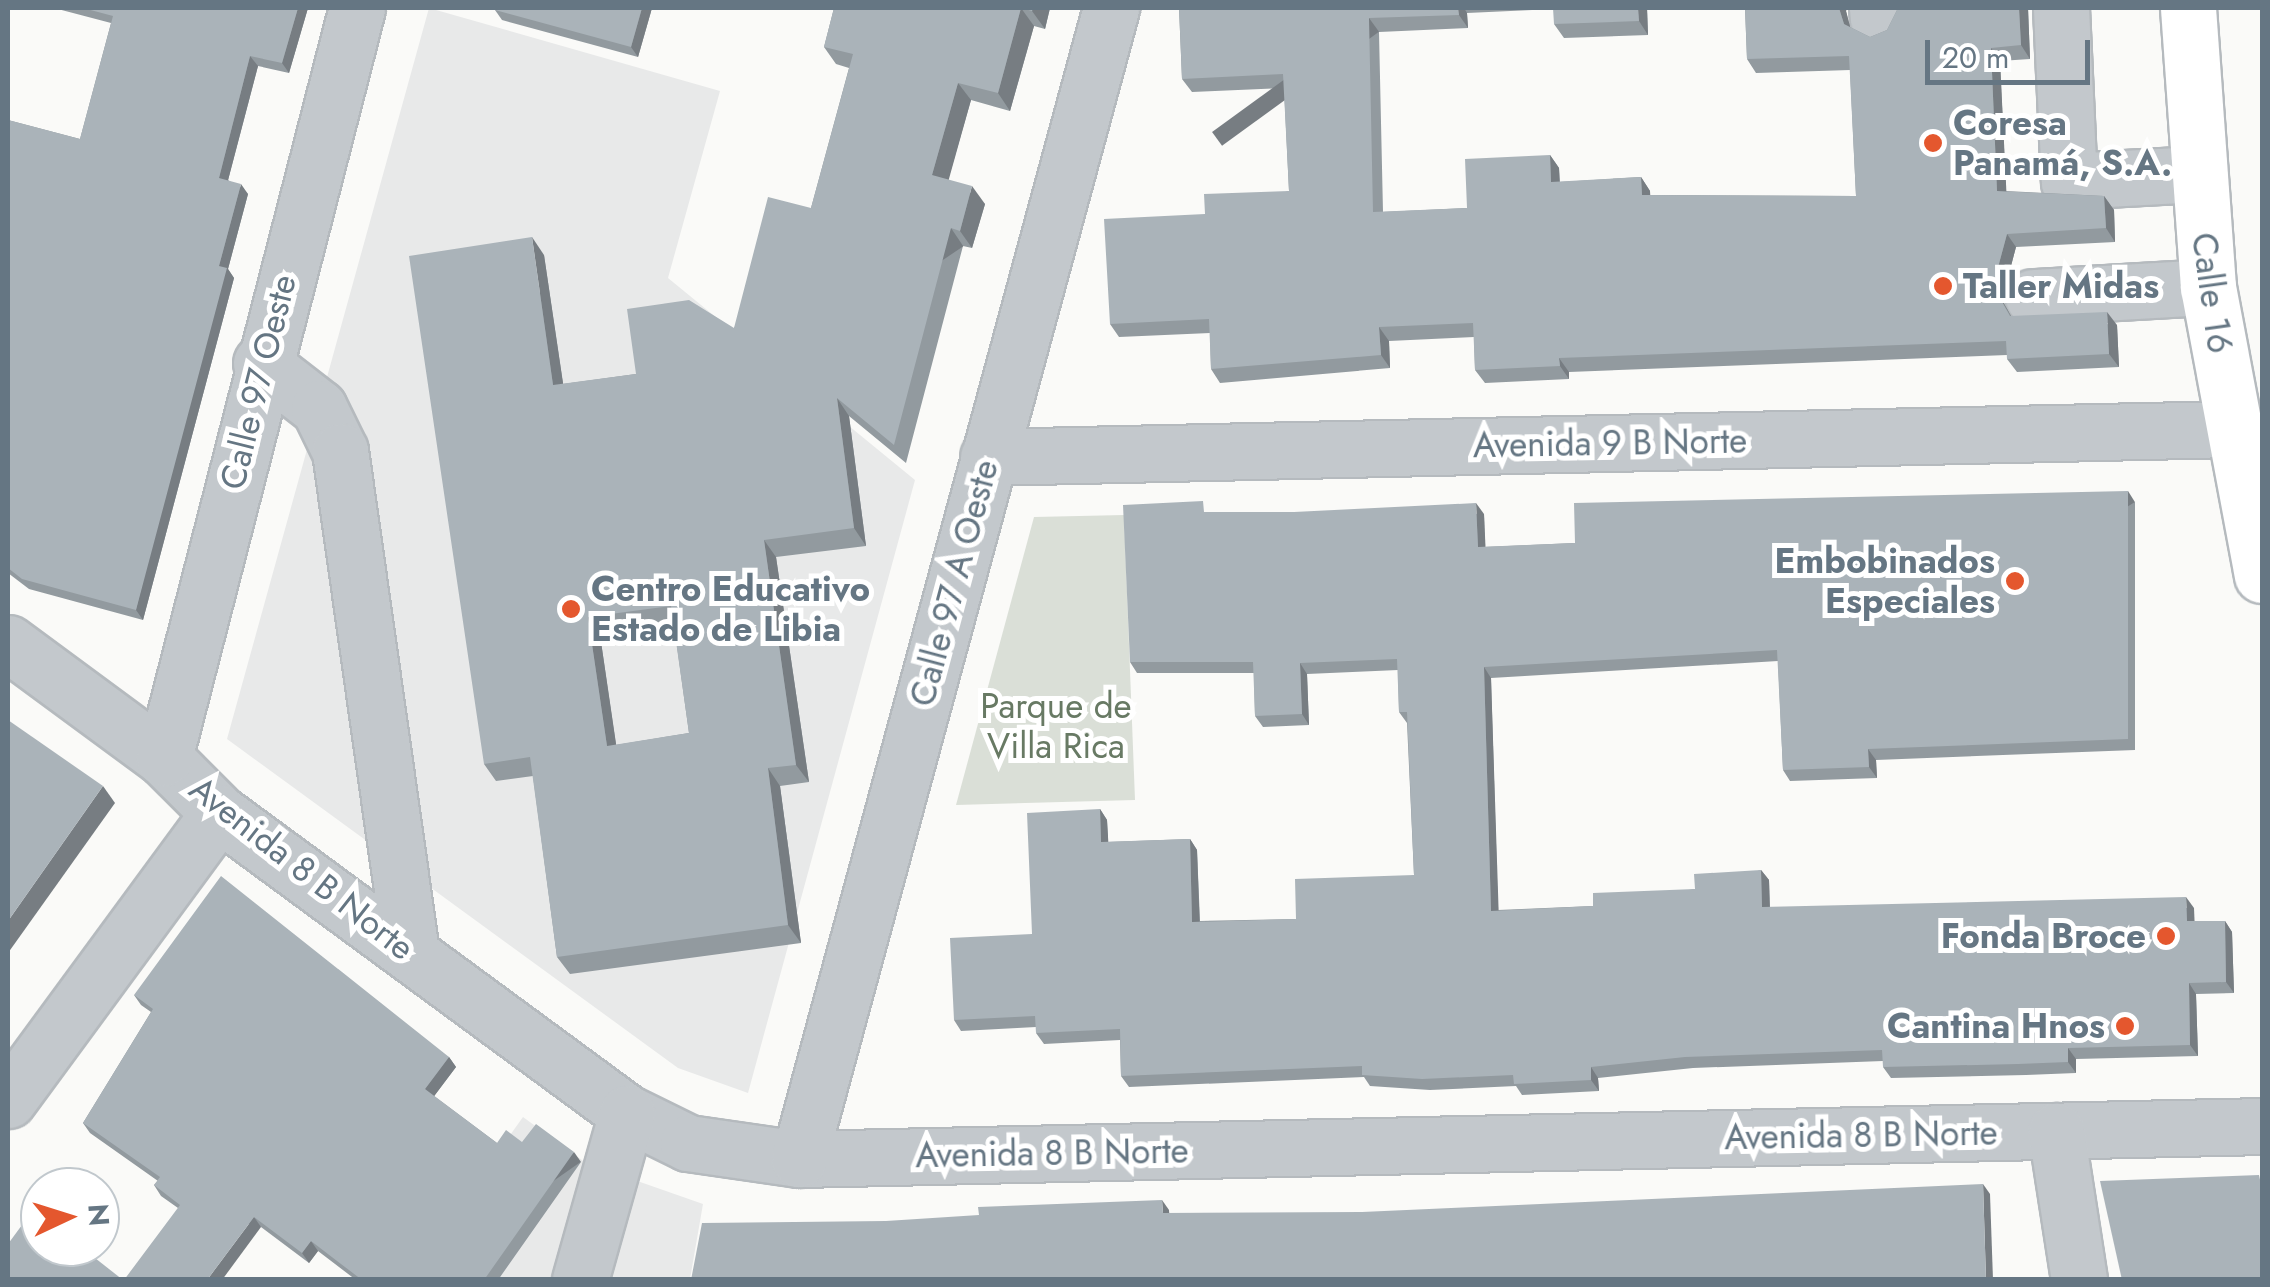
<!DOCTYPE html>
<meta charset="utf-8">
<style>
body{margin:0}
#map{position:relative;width:2270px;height:1287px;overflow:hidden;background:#fafaf8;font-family:Jost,sans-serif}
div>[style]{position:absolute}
.built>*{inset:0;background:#e8e9e9}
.green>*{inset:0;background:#dadfd7}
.roads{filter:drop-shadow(2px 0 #b5babe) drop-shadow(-2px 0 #b5babe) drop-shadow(0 2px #b5babe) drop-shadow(0 -2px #b5babe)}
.minor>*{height:55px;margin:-27.5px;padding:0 27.5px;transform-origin:27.5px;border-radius:27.5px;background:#c3c8cc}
.major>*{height:55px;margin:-27.5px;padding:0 27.5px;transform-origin:27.5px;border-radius:27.5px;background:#fff}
.wall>*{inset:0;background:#929a9f}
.shaded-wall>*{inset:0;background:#777d82;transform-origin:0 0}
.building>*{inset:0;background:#aab3b9}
.dots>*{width:28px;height:28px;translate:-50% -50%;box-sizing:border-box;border:5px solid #fff;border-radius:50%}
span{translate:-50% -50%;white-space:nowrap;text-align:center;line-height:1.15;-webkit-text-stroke:10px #fff;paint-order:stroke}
.poi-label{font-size:35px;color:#657683;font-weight:700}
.left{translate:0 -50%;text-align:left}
.right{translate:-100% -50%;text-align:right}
.street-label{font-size:35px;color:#657683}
.park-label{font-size:35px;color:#687a64}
.frame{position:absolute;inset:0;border:10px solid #657683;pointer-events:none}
.north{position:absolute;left:20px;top:1167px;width:100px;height:100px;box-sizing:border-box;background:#fff;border:2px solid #c1c8cd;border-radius:50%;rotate:86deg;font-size:28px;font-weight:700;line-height:40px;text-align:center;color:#657683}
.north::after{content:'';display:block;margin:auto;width:35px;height:45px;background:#e4572e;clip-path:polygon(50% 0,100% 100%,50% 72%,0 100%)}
.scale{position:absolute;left:1925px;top:40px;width:165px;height:45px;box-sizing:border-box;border:5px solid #657683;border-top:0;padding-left:12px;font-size:30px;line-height:35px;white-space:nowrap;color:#657683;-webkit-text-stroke:8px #fff;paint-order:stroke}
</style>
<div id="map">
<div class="built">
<i style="clip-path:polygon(429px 8px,720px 91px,668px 278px,915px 480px,748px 1093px,678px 1068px,227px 739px)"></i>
<i style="clip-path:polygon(523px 1117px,586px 1163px,703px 1204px,690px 1279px,407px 1279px)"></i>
</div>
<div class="green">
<i style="clip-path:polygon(1124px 515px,1135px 800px,956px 805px,1034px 517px)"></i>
</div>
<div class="roads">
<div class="minor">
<i style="left:1877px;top:8px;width:11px;rotate:85deg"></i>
<i style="left:2061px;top:8px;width:173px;rotate:87.4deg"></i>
<i style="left:2069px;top:181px;width:129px;rotate:-3.1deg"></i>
<i style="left:2033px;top:297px;width:175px;rotate:-3.3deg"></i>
<i style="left:261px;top:363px;width:73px;rotate:37.8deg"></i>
<i style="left:319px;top:408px;width:48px;rotate:64deg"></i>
<i style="left:340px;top:451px;width:507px;rotate:81.95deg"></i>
<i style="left:988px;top:457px;width:1245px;rotate:-1.29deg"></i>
<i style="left:8px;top:643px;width:194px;rotate:36.4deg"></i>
<i style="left:164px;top:758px;width:78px;rotate:45deg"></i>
<i style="left:219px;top:813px;width:506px;rotate:36.33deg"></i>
<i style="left:627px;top:1113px;width:68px;rotate:26.2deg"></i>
<i style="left:688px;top:1143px;width:112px;rotate:8.2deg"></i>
<i style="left:799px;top:1159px;width:1463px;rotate:-1.29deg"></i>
<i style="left:164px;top:758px;width:774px;rotate:-75.57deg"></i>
<i style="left:8px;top:1100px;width:356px;rotate:-53.7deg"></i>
<i style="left:2056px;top:1131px;width:151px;rotate:81.2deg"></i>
<i style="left:799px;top:1159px;width:1193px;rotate:-74.83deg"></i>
<i style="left:580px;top:1280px;width:173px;rotate:-74.3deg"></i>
</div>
<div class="major">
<i style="left:2188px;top:8px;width:280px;rotate:85.9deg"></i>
<i style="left:2208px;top:287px;width:293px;rotate:79.4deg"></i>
</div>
</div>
<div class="wall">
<i style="clip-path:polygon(54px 8px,308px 8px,289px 73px,258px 66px,228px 180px,248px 194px,228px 269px,234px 278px,143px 620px,29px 589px,8px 573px,8px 120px,80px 139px,111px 23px)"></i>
<i style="clip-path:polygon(652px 8px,638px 57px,502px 20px,495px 10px)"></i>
<i style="clip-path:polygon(evenodd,834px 8px,1050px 8px,1045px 29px,1034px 26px,1010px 111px,971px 100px,948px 180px,985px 204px,972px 248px,963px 246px,906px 463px,849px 416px,866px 546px,776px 557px,809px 782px,780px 786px,801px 943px,570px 974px,557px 957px,533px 776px,496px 781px,484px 764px,544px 255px,563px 384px,636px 374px,734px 328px,811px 208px,849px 68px,836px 64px,824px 47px,834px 8px,674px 625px,689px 733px,616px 745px,600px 635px,674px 625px)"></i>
<i style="clip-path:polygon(1179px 8px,1647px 8px,1648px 35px,1564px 38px,1554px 24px,1554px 9px,1467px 13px,1468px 28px,1379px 32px,1383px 212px,1467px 208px,1550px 155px,1559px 168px,1560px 182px,1641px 177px,1650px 191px,1650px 195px,1856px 196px,1850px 70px,1756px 73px,1747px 59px,1745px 8px,1847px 8px,1846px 11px,1850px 27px,1870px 37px,1887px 30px,1898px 8px,2028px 8px,2030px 59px,2000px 61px,2006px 191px,2104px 196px,2114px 210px,2115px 242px,2016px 247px,2002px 300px,2011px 316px,2117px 325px,2119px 367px,2017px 372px,2007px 359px,2007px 355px,1569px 372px,1569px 379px,1485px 383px,1475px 370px,1474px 337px,1389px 341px,1390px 368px,1220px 383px,1211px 369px,1210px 333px,1119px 337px,1110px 324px,1205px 214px,1289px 191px,1284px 88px,1192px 92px,1182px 79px)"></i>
<i style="clip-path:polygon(2135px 502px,2135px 750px,1876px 760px,1877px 778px,1790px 781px,1783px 770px,1778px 661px,1491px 678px,1498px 910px,1593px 906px,1695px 889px,1761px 870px,1769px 880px,1770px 907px,2194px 908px,2194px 921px,2225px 921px,2232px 932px,2234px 993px,2196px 994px,2198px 1056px,2076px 1059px,2076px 1073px,2026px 1075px,1891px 1078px,1883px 1067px,1883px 1061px,1693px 1068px,1598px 1078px,1599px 1091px,1522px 1095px,1516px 1086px,1430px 1090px,1370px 1086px,1364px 1077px,1129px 1087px,1121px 1076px,1120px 1040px,1044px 1044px,1036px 1033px,1036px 1027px,961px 1031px,954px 1020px,1032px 934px,1100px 809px,1107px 820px,1108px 842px,1190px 839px,1197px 850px,1200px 921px,1296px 919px,1414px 875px,1407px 723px,1399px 712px,1398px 670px,1307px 674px,1309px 725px,1263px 727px,1255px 716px,1254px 673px,1137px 673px,1130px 662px,1211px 512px,1484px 514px,1485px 547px,1575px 543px)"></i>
<i style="clip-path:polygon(134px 995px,449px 1057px,456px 1067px,434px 1096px,497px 1143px,522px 1142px,581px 1162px,498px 1280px,356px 1280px,318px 1251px,309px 1263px,261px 1227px,178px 1208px,161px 1196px,154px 1185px,158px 1181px,90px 1133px,83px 1123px,151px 1012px,141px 1005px)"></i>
</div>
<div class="shaded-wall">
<i style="clip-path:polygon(298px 8px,308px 8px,289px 73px,282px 63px)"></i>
<i style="clip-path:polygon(642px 8px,652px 8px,638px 57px,631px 47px)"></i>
<i style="clip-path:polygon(1021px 8px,1034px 26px,1010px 111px,998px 93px)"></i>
<i style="clip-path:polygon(1033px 8px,1050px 8px,1045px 29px,1032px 11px)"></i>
<i style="clip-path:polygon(1458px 8px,1464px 8px,1467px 13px,1468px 28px,1459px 15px)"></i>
<i style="clip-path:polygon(1638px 8px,1647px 8px,1648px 35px,1639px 21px)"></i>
<i style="clip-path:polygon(1839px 8px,1847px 8px,1846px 11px,1853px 38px,1844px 24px)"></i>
<i style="clip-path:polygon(2019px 8px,2028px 8px,2030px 59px,2021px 45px)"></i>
<i style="left:1369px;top:18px;width:17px;height:194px;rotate:54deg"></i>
<i style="clip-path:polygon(1991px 48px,2000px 61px,2007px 204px,1997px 191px)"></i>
<i style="clip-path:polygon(250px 56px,258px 66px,226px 188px,219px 178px)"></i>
<i style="clip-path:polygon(958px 83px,971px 100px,945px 193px,932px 175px)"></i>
<i style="clip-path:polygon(1550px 155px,1559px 168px,1560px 195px,1551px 182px)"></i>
<i style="clip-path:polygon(1641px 177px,1650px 191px,1651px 208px,1642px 195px)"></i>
<i style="clip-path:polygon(241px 184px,248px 194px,228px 269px,234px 278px,143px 620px,136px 610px,219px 266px)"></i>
<i style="clip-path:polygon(972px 186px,985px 204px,972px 248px,960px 231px)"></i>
<i style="clip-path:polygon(2104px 196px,2114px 210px,2115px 242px,2106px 228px)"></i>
<i style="left:951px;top:228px;width:22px;height:224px;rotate:56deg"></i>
<i style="clip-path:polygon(2007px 234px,2016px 247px,2002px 300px,2019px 330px,1993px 286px)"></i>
<i style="clip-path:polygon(532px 237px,544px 255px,566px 403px,553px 385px)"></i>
<i style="clip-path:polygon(2107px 312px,2117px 325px,2119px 367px,2109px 354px)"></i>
<i style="clip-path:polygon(1379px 327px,1389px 341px,1390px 368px,1381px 355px)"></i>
<i style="clip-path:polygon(1559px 358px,1569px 372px,1569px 379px,1560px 366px)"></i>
<i style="clip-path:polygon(837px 398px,849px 416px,866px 546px,854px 528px)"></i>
<i style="left:2128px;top:491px;width:13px;height:248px;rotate:58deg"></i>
<i style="clip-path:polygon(1476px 503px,1484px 514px,1486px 558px,1478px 547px)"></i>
<i style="clip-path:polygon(764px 540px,776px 557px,809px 782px,796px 765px)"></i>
<i style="clip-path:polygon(588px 617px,600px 635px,619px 764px,607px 746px)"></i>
<i style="clip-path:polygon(1300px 663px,1307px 674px,1309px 725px,1302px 714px)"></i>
<i style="clip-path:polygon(1484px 667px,1491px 678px,1499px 922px,1491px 911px)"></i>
<i style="clip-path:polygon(1868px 749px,1876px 760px,1877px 778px,1869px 767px)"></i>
<i style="clip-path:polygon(768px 768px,780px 786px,801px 943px,788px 925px)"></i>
<i style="clip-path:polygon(103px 786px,115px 803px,8px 953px,8px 921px)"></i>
<i style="clip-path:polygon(1100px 809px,1107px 820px,1109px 853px,1101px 842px)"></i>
<i style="clip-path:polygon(1190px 839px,1197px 850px,1200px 933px,1192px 922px)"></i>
<i style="clip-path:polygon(1761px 870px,1769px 880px,1770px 918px,1762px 907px)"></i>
<i style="clip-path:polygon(2186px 897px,2194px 908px,2195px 932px,2187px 921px)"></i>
<i style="clip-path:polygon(2225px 921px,2232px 932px,2234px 993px,2226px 982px)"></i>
<i style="clip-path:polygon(2189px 983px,2196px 994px,2198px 1056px,2190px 1045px)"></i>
<i style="clip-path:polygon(2068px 1048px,2076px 1059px,2076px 1073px,2068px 1062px)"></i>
<i style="clip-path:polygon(449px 1057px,456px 1067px,432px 1099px,425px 1089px)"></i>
<i style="clip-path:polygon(1591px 1067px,1598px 1078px,1599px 1091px,1591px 1080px)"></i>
<i style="left:574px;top:1152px;width:12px;height:156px;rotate:55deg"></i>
<i style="clip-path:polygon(1983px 1184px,1990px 1194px,1993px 1280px,1986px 1280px)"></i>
<i style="clip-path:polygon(1162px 1200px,1169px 1210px,1170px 1223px,1163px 1213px)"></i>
<i style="clip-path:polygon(254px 1217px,261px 1227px,222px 1280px,207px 1280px)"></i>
<i style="clip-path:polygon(311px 1241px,318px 1251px,309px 1263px,302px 1253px)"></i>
</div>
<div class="building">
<i style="clip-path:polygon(83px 8px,298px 8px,282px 63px,250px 56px,219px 178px,241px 184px,219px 266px,227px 268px,136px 610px,22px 579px,8px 568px,8px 120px,80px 139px,113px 16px)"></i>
<i style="clip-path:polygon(496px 8px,642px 8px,631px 47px,495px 10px)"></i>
<i style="clip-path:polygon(evenodd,834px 8px,1033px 8px,1032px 11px,1021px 8px,998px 93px,958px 83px,932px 175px,972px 186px,960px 231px,951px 228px,894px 445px,837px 398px,854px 528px,764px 540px,796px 765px,768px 768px,788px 925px,557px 957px,530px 757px,484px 764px,409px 256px,532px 237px,553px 385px,636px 374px,627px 309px,689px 300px,734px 328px,768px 197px,811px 208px,853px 54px,824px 47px,834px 8px,671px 606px,689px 733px,607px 746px,588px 617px,671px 606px)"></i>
<i style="clip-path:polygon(1179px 8px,1458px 8px,1459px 15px,1369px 18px,1373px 212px,1467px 208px,1465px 159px,1550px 155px,1551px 182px,1641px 177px,1642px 195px,1856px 196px,1849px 56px,1747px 59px,1745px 8px,1839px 8px,1844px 24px,1870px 37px,1887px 30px,1898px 8px,2019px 8px,2021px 45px,1991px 48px,1997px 191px,2104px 196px,2106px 228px,2007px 234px,1993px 286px,2010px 316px,2107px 312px,2109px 354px,2007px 359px,2006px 341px,1559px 358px,1560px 366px,1475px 370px,1473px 323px,1379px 327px,1381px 355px,1211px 369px,1209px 319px,1110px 324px,1104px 219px,1205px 214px,1204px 194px,1289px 191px,1283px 74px,1182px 79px)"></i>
<i style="clip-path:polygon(1553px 8px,1638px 8px,1639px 21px,1554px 24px)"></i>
<i style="clip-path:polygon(2128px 491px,2128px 739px,1868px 749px,1869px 767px,1783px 770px,1777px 650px,1484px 667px,1491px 911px,1593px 906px,1593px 893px,1695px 889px,1694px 874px,1761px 870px,1762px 907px,2186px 897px,2187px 921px,2225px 921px,2226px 982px,2189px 983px,2190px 1045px,2068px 1048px,2068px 1062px,2018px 1064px,1883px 1067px,1882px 1050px,1685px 1057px,1591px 1067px,1591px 1080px,1514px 1084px,1513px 1075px,1422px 1079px,1362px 1075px,1362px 1066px,1121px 1076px,1120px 1029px,1036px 1033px,1035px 1016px,954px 1020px,950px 938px,1032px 934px,1027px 813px,1100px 809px,1101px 842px,1190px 839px,1192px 922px,1296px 919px,1295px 879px,1414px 875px,1407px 712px,1399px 712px,1397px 659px,1300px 663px,1302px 714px,1255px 716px,1253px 662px,1130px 662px,1123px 505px,1203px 501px,1204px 512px,1294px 512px,1476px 503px,1478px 547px,1575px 543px,1574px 503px)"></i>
<i style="clip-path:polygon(8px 720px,103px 786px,8px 921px)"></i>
<i style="clip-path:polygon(221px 876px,449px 1057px,425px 1089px,497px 1143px,506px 1130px,522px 1142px,536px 1124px,574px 1152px,484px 1280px,362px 1280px,311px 1241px,302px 1253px,254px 1217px,207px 1280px,124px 1280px,180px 1205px,154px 1185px,160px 1177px,83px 1123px,153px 1009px,134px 995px)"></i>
<i style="clip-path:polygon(2259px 1175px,2262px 1189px,2262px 1280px,2122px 1280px,2100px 1181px)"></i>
<i style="clip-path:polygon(1983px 1184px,1986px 1280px,691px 1280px,702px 1223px,886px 1221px,979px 1215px,978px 1207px,1162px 1200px,1163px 1213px,1362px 1212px)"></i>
<i style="clip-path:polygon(33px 1210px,40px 1215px,40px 1247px,81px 1247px,123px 1280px,8px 1280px,8px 1244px)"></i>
</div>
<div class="dots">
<i style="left:1933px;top:143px;background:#e4572e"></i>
<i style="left:1943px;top:286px;background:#e4572e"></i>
<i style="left:2015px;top:581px;background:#e4572e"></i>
<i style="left:571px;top:609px;background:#e4572e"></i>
<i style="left:2166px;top:936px;background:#e4572e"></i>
<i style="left:2125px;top:1026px;background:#e4572e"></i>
</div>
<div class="poi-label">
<span class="left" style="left:1953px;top:143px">Coresa<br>Panamá, S.A.</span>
<span class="left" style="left:1963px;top:286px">Taller Midas</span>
<span class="right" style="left:1995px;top:581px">Embobinados<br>Especiales</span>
<span class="left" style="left:591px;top:609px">Centro Educativo<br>Estado de Libia</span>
<span class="right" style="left:2146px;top:936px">Fonda Broce</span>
<span class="right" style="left:2105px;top:1026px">Cantina Hnos</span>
</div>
<div class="street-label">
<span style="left:2212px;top:293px;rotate:82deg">Calle 16</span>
<span style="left:258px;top:382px;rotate:-76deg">Calle 97 Oeste</span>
<span style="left:1610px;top:443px;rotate:-1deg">Avenida 9 B Norte</span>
<span style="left:954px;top:583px;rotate:-75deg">Calle 97 A Oeste</span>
<span style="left:302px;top:868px;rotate:38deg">Avenida 8 B Norte</span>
<span style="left:1861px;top:1135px;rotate:-1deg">Avenida 8 B Norte</span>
<span style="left:1052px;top:1153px;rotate:-1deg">Avenida 8 B Norte</span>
</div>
<div class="park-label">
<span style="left:1056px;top:726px">Parque de<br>Villa Rica</span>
</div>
<div class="frame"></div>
<div class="north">N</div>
<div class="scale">20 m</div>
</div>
